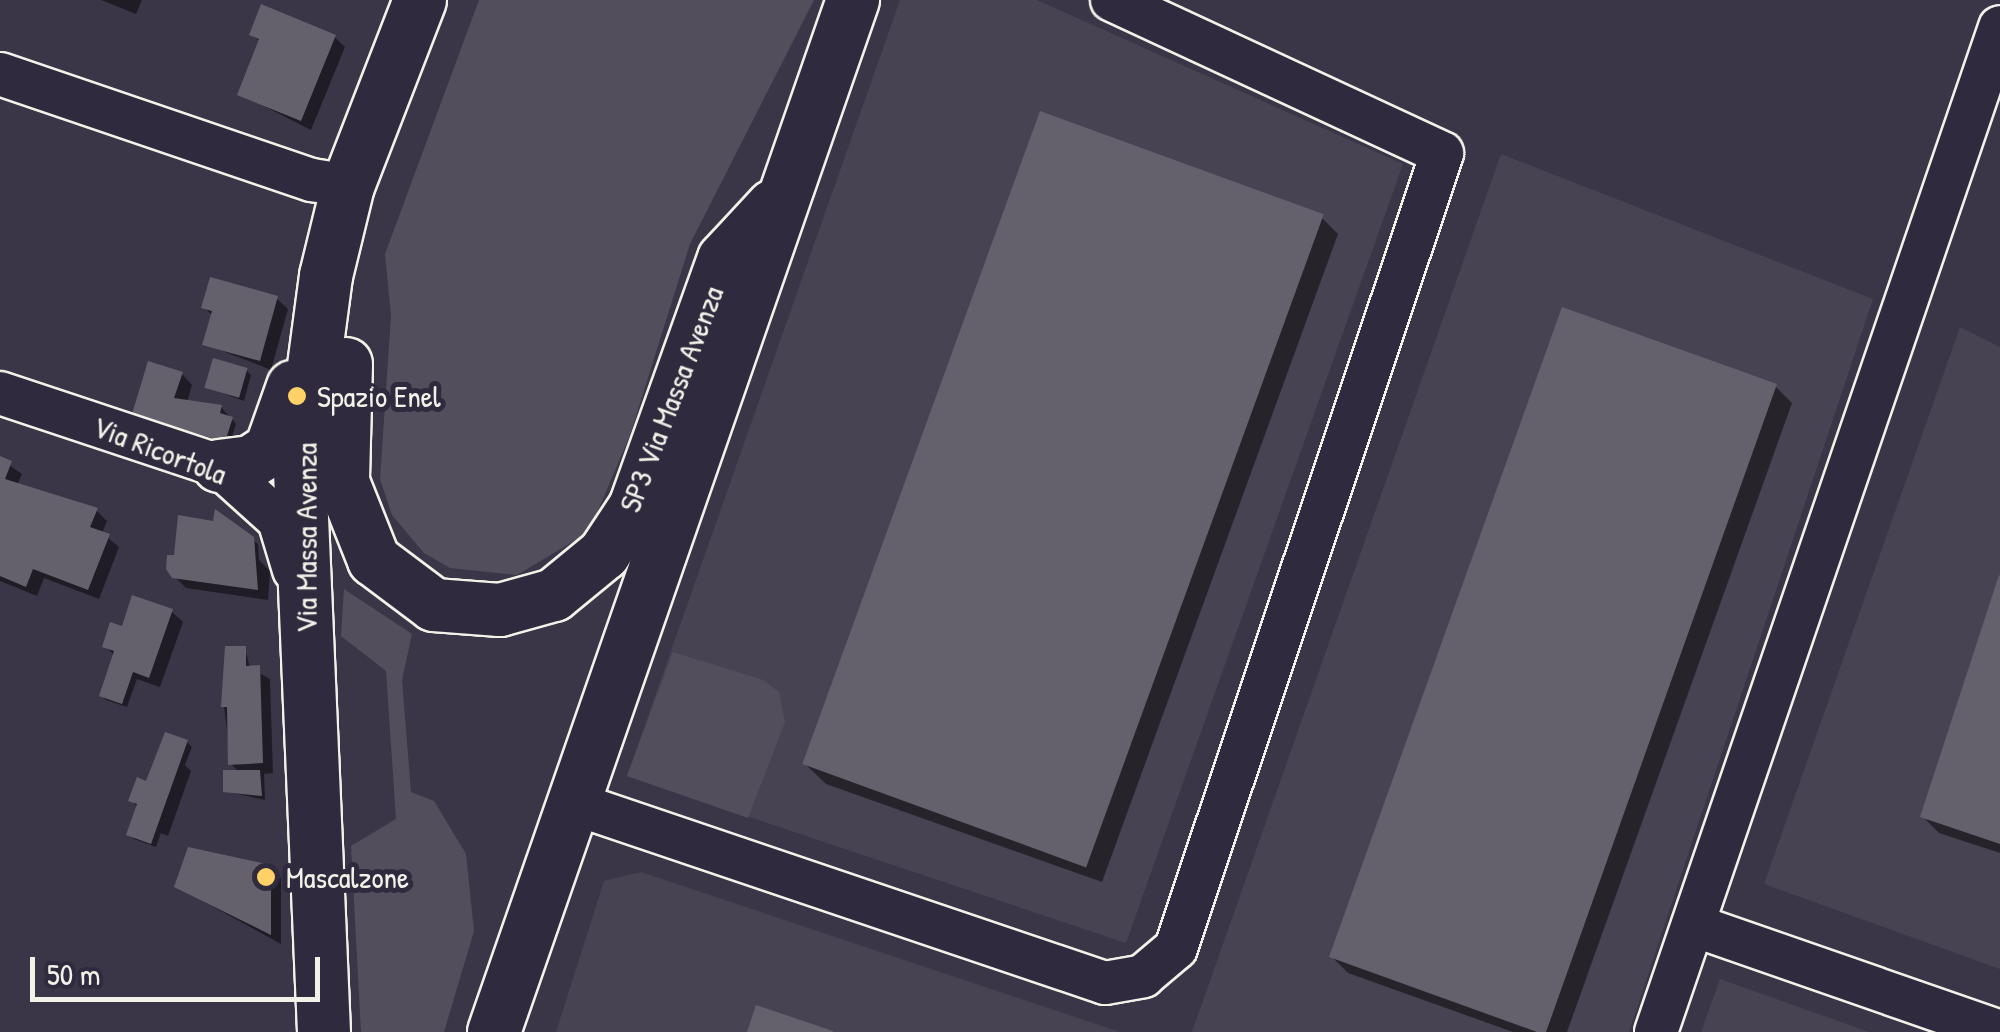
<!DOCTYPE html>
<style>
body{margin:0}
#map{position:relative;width:2000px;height:1032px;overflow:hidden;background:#3b3647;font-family:"Patrick Hand",sans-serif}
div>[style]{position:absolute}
.built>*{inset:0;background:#484352}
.green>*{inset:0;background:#534e5c}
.shadow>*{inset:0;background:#0007}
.building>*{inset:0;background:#65616c;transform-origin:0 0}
.roads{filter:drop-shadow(2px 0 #f4f1e8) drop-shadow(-2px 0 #f4f1e8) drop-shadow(0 2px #f4f1e8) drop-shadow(0 -2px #f4f1e8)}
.minor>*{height:42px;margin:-21px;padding:0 21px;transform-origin:21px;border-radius:21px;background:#2f2a3d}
.major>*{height:52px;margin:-26px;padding:0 26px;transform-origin:26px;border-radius:26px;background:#2f2a3d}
.dots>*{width:28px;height:28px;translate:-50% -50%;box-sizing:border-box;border:5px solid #2f2a3d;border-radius:50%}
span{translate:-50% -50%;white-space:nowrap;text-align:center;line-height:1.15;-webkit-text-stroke:10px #2f2a3d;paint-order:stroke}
.poi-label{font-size:30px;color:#f4f1e8}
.left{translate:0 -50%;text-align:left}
.street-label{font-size:30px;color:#f4f1e8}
.scale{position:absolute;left:30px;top:957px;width:290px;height:45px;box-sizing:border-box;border:5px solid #f4f1e8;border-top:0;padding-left:12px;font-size:30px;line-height:35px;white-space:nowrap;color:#f4f1e8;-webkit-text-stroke:8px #2f2a3d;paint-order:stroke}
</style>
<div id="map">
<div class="built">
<i style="clip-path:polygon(900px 0,1037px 0,1403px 164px,1126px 943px,627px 776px)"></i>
<i style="clip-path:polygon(1501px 154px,1873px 299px,1629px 1032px,1192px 1032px)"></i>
<i style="clip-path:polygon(1960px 327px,2000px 347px,2000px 969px,1764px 884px)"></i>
<i style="clip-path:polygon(641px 872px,1120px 1032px,556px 1032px,604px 881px)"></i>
<i style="clip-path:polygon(1720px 979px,1869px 1032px,1701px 1032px)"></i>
</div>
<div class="green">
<i style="clip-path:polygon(479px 0,814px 0,690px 244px,630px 435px,589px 532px,517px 575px,450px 568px,424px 553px,392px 515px,380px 479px,391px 316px,385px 254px)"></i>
<i style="clip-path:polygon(344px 589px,412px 634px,402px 680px,411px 792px,434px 801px,466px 854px,474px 931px,444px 1032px,361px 1032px,351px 846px,396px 819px,386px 671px,341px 636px)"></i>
<i style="clip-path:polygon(673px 652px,763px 680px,779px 692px,785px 722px,748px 818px,627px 776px)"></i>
</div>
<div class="shadow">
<i style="clip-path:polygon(101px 0,142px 0,136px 14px)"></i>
<i style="clip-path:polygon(252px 34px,335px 37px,345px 47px,311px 130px,240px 94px,261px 43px)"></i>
<i style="clip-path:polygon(1322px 218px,1338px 234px,1102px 882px,826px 784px,805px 764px)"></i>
<i style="clip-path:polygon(277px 299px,288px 309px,271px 370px,205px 344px,213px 316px,204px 307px)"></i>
<i style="clip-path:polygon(1563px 310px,1776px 387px,1792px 403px,1567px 1032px,1513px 1032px,1348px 973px,1332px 957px)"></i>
<i style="clip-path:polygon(246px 370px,251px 375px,244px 401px,209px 388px)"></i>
<i style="clip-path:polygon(182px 374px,192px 385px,187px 402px,221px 407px,236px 424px,229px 446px,146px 424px,135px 414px)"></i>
<i style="clip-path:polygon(0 459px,22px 474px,17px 485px,96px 510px,107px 521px,102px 533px,119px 547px,99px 599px,44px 578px,37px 596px,0 581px)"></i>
<i style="clip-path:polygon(217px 512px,258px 544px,259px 560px,270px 571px,268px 600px,186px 588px,175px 577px,177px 558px,215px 524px)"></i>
<i style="clip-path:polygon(2000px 581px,2000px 853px,1939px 833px,1923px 817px)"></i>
<i style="clip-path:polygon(172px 612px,183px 622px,160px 687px,137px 679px,127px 707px,106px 700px,101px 695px,115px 656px,105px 646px,123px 629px)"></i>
<i style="clip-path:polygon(245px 648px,250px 668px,270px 679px,273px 773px,264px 774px,265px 800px,225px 791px,239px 772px,231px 764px,224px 706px)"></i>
<i style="clip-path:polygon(187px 742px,192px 747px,185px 765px,191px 771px,168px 836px,161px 833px,156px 847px,134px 839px,129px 834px,138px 808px,131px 800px)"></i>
<i style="clip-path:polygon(270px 867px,281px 878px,281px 944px,177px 887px)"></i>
</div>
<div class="building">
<i style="clip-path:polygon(261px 4px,336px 35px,301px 121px,237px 95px,259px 39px,249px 35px)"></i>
<i style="left:1040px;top:111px;width:302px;height:695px;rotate:20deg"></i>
<i style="clip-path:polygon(210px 277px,278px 296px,260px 361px,202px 345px,212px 311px,201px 308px)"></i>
<i style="clip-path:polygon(1562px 307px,1777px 384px,1546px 1032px,1537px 1032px,1329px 957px)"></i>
<i style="left:213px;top:358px;width:36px;height:31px;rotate:16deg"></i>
<i style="clip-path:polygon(148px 361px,183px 372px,174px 398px,222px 405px,220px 413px,233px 417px,225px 442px,132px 414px)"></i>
<i style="clip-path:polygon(0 456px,12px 461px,5px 479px,98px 508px,90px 527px,110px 534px,88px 590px,33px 569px,26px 587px,0 576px)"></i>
<i style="clip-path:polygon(215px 509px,254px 537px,258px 590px,172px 578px,166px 569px,167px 555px,174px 555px,178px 515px,213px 521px)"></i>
<i style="clip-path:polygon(1999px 575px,2000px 576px,2000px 844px,1920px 817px)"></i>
<i style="clip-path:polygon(132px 595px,173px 609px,149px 678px,133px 672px,122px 704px,99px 696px,114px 651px,102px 647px,110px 622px,122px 626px)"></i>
<i style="clip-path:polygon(225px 646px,246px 646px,246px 666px,260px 665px,263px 763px,228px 765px,227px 707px,221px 707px)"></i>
<i style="clip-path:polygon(165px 732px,188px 740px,151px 844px,126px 835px,137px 804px,128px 801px,137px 777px,146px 781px)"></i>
<i style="clip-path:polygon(223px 770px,260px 770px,262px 796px,223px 792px)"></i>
<i style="clip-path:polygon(188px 847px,271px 865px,271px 935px,174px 887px)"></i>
<i style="clip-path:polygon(756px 1005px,833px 1031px,833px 1032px,747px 1032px)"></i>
</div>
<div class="roads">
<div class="minor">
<i style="left:0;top:74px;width:330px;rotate:18.8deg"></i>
<i style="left:312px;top:180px;width:36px;rotate:9deg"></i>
<i style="left:0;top:393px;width:231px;rotate:18.4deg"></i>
<i style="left:219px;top:466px;width:81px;rotate:42deg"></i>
<i style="left:279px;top:520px;width:52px;rotate:73.3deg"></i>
<i style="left:576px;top:804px;width:558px;rotate:18.69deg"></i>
<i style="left:1105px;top:983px;width:39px;rotate:-10deg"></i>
<i style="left:1143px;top:976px;width:43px;rotate:-40.3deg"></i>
<i style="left:1176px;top:948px;width:838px;rotate:-71.5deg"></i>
<i style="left:1442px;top:153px;width:364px;rotate:-155.1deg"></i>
<i style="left:1693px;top:925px;width:325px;rotate:19.2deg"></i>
<i style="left:1656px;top:1032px;width:1062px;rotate:-71.1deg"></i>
</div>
<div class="major">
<i style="left:346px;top:364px;width:118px;rotate:91.5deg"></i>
<i style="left:343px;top:482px;width:84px;rotate:68.3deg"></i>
<i style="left:374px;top:560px;width:75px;rotate:36.9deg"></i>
<i style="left:434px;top:605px;width:66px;rotate:4.3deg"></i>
<i style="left:500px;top:610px;width:56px;rotate:-15.5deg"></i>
<i style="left:554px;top:595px;width:65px;rotate:-39.4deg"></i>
<i style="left:604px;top:554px;width:56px;rotate:-56.6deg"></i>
<i style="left:635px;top:507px;width:263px;rotate:-70.3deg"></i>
<i style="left:724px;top:259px;width:72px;rotate:-47.2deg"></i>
<i style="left:219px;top:466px;width:32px;rotate:-7deg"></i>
<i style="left:251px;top:462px;width:24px;rotate:-33deg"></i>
<i style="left:271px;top:449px;width:66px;rotate:-70.5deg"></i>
<i style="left:324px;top:1032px;width:562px;rotate:-92.45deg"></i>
<i style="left:300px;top:471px;width:197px;rotate:-82.4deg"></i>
<i style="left:326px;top:276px;width:93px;rotate:-76.3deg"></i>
<i style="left:348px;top:186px;width:199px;rotate:-68.8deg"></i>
<i style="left:494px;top:1032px;width:1093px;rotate:-70.82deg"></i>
</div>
</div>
<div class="dots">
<i style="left:297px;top:396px;background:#ffd166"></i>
<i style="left:266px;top:877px;background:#ffd166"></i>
</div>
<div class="poi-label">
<span class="left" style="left:317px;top:396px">Spazio Enel</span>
<span class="left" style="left:286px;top:877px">Mascalzone</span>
</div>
<div class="street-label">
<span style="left:671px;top:399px;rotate:-69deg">SP3 Via Massa Avenza</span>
<span style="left:160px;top:450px;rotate:21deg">Via Ricortola</span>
<span style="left:306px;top:538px;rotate:-90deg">Via Massa Avenza</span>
</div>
<div class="scale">50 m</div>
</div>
